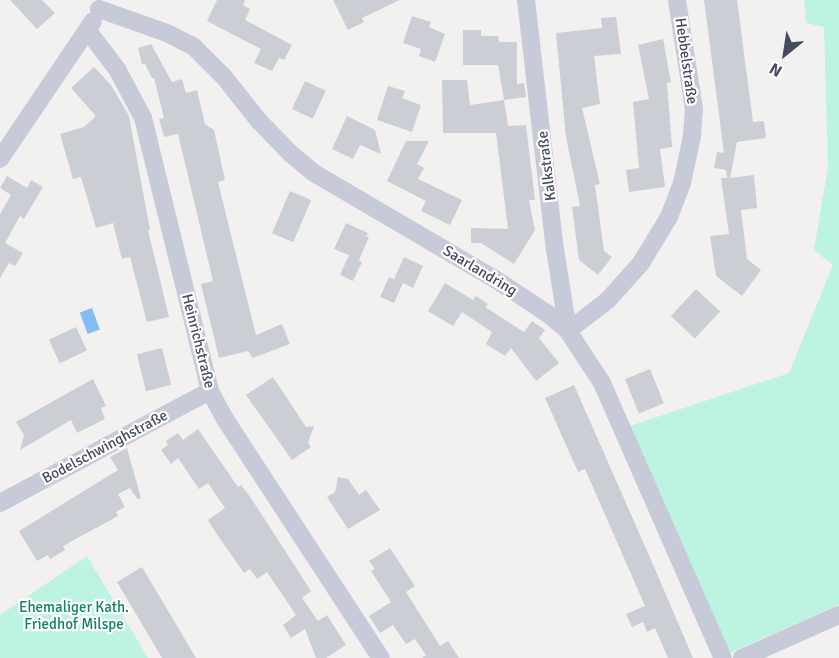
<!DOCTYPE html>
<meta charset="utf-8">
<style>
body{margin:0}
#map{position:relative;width:839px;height:658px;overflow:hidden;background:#f3f1f0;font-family:Signika,sans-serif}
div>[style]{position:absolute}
.green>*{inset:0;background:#bcf3e1}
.water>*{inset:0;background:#85bcf4;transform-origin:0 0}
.building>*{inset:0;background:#ccced6;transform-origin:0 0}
.minor>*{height:18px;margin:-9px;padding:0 9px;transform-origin:9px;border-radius:9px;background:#c6cad9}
span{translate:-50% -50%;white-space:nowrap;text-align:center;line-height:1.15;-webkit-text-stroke:4.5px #fff;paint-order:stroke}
.street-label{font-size:15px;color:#464c60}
.park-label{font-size:15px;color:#0f836a}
.north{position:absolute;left:755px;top:24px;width:60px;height:60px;-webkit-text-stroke:4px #fff;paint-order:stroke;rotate:210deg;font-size:16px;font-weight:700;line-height:24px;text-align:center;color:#464c60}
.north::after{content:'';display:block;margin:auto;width:21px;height:27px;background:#464c60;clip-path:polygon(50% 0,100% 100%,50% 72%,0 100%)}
</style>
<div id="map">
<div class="green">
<i style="clip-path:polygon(804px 0,839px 0,839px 605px,729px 653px,627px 427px,789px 373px,833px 265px,814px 250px,828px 167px,824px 27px,806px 23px)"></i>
<i style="clip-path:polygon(87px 556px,148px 658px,0 658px,0 615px)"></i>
</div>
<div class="water">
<i style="left:92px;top:308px;width:23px;height:13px;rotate:70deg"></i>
</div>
<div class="building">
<i style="clip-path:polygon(10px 0,42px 0,55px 13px,37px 29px)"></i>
<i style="clip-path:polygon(217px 0,245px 0,243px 5px,250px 9px,245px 20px,292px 45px,284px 60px,279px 58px,272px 71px,254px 63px,261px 49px,207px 21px)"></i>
<i style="clip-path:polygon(333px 0,400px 0,362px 18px,364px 22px,348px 30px)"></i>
<i style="clip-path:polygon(704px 0,737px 0,753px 122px,764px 121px,766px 138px,737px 142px,730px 178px,754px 175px,757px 208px,741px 210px,747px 259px,761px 270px,742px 296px,716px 276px,710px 236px,729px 234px,721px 178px,727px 178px,726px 170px,714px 168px,717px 152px,724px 153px)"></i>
<i style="clip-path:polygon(412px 16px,431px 22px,429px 27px,445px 34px,435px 62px,419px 56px,421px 49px,403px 43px)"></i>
<i style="clip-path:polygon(616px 17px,621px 54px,594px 56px,600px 104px,582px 108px,600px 184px,595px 185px,604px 251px,612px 257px,598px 275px,579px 260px,572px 207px,580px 206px,566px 137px,556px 33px,602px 28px,601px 18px)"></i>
<i style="clip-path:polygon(463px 30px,481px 30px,481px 36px,498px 36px,499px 42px,517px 42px,517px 84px,524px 83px,526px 97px,504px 100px,498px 65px,463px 65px)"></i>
<i style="clip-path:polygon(663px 39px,671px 82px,667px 83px,672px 147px,660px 149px,665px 187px,629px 192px,626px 170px,639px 168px,633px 102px,649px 99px,638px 45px)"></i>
<i style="clip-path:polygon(151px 44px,172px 82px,182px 79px,186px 93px,197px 90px,205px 124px,214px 130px,225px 180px,218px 182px,256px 335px,282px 324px,290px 344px,253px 358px,248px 351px,219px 358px,201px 284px,213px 281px,178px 134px,164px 137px,159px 119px,164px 118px,154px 78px,152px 78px,145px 64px,142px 64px,138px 48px)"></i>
<i style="clip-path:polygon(94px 67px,111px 85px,129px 116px,150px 230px,148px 230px,169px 317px,147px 322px,130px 257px,122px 259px,113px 223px,96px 228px,81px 177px,73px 179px,60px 134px,84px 127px,96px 116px,71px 88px)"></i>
<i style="clip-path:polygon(442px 80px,467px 80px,470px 105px,504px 100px,508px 126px,526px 125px,535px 200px,529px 200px,535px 230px,514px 264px,481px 243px,471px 243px,471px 228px,508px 229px,496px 133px,443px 133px)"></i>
<i style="left:305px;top:81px;width:23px;height:31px;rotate:25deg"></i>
<i style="clip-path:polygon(388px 86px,405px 91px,402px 98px,421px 105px,412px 132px,377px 120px)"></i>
<i style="clip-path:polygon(347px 116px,375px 130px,381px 154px,360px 145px,353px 159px,332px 149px)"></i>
<i style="clip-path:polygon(406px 141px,429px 141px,417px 164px,424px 168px,418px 179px,462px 200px,450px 225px,421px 211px,426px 201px,387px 181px)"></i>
<i style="clip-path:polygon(7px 176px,27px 188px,31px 180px,43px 187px,24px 219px,20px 216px,5px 243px,23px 253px,15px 266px,9px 263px,0 278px,0 214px,11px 195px,0 188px)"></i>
<i style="left:290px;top:191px;width:23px;height:46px;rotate:23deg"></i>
<i style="clip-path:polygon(346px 223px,368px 233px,366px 236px,369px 237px,359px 260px,351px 256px,362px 262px,353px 281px,340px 275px,349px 255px,334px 249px)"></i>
<i style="clip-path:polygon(404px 257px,423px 266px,413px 288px,403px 283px,394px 303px,380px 297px,389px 277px,398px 281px,394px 279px)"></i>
<i style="clip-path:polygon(445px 283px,473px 300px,476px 296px,488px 304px,485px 307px,524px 332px,532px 321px,545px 330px,539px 338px,559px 363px,536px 381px,511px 348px,505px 356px,486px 344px,492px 332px,462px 312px,453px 326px,428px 311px)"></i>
<i style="left:696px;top:289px;width:33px;height:37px;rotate:43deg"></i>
<i style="left:76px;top:327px;width:26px;height:30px;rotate:65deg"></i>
<i style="left:162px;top:348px;width:38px;height:26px;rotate:76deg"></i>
<i style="left:650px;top:369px;width:37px;height:27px;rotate:68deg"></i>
<i style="clip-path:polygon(273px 377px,306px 427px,314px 426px,308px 443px,311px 447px,292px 460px,246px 395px)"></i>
<i style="clip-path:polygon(93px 379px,106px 406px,101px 408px,105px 419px,77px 433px,71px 420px,20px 450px,24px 435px,16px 422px)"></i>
<i style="clip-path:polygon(574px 385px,655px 569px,693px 658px,668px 658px,655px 628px,647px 632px,643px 622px,632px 627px,626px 614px,645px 606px,585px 469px,578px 472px,545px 398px)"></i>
<i style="clip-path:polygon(198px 429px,238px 487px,241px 485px,251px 498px,311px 591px,302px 598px,318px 621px,327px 615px,346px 645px,326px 658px,316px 658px,305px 629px,291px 638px,283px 625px,296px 615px,267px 572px,257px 579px,250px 569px,244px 573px,216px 533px,208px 520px,225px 508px,208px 483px,199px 489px,178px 458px,171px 464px,161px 450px,168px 445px,166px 441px,178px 433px,183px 440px)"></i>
<i style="clip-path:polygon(127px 448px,141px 498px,137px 499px,130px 488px,118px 494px,125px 507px,116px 512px,118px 516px,63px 546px,65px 550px,50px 559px,48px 555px,37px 561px,19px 531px,118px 470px,110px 457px)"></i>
<i style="clip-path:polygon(338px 477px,348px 479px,359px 495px,366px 490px,380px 510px,348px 529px,327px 497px,335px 492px)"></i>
<i style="clip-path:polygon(390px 548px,415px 586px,406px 592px,440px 646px,448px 641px,459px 658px,422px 658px,426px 655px,415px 639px,406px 644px,393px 625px,380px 633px,369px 616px,391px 602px,371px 571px,375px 569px,369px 561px)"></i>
<i style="clip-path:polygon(142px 567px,167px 609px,196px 658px,162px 658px,117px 582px)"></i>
</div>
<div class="minor">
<i style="left:526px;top:0;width:251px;rotate:83.4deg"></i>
<i style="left:555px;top:249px;width:83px;rotate:81deg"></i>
<i style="left:99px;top:9px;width:72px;rotate:19.4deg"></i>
<i style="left:167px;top:33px;width:30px;rotate:27deg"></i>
<i style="left:194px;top:47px;width:42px;rotate:45deg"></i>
<i style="left:224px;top:77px;width:56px;rotate:51.5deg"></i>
<i style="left:259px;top:121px;width:45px;rotate:45.9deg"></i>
<i style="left:290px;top:153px;width:31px;rotate:40deg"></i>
<i style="left:314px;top:173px;width:210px;rotate:30.4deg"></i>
<i style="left:495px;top:279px;width:64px;rotate:33.4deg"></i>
<i style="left:548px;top:314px;width:26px;rotate:40deg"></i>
<i style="left:568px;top:331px;width:62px;rotate:56.8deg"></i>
<i style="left:602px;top:383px;width:300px;rotate:66.3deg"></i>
<i style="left:88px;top:31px;width:48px;rotate:52.7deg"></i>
<i style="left:117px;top:69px;width:55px;rotate:62deg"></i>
<i style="left:143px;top:118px;width:281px;rotate:76.2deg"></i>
<i style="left:210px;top:391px;width:32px;rotate:62deg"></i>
<i style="left:225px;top:419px;width:285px;rotate:56.9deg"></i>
<i style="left:0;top:159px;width:166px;rotate:-56deg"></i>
<i style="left:568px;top:331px;width:51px;rotate:-37.8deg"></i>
<i style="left:608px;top:300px;width:50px;rotate:-48.3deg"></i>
<i style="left:641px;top:263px;width:54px;rotate:-58.7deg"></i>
<i style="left:669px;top:217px;width:36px;rotate:-69deg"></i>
<i style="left:682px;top:183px;width:48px;rotate:-78deg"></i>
<i style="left:692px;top:136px;width:27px;rotate:-86deg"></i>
<i style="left:694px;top:109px;width:110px;rotate:-98.9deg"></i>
<i style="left:0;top:503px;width:238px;rotate:-28.1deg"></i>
<i style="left:742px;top:658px;width:106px;rotate:-23.9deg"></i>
</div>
<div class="street-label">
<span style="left:686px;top:61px;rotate:82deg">Hebbelstraße</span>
<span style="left:547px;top:166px;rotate:-97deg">Kalkstraße</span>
<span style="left:480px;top:271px;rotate:31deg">Saarlandring</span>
<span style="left:198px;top:341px;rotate:76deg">Heinrichstraße</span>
<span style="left:105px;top:447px;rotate:-28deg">Bodelschwinghstraße</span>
</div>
<div class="park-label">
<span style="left:74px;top:616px">Ehemaliger Kath.<br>Friedhof Milspe</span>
</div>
<div class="north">N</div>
</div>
